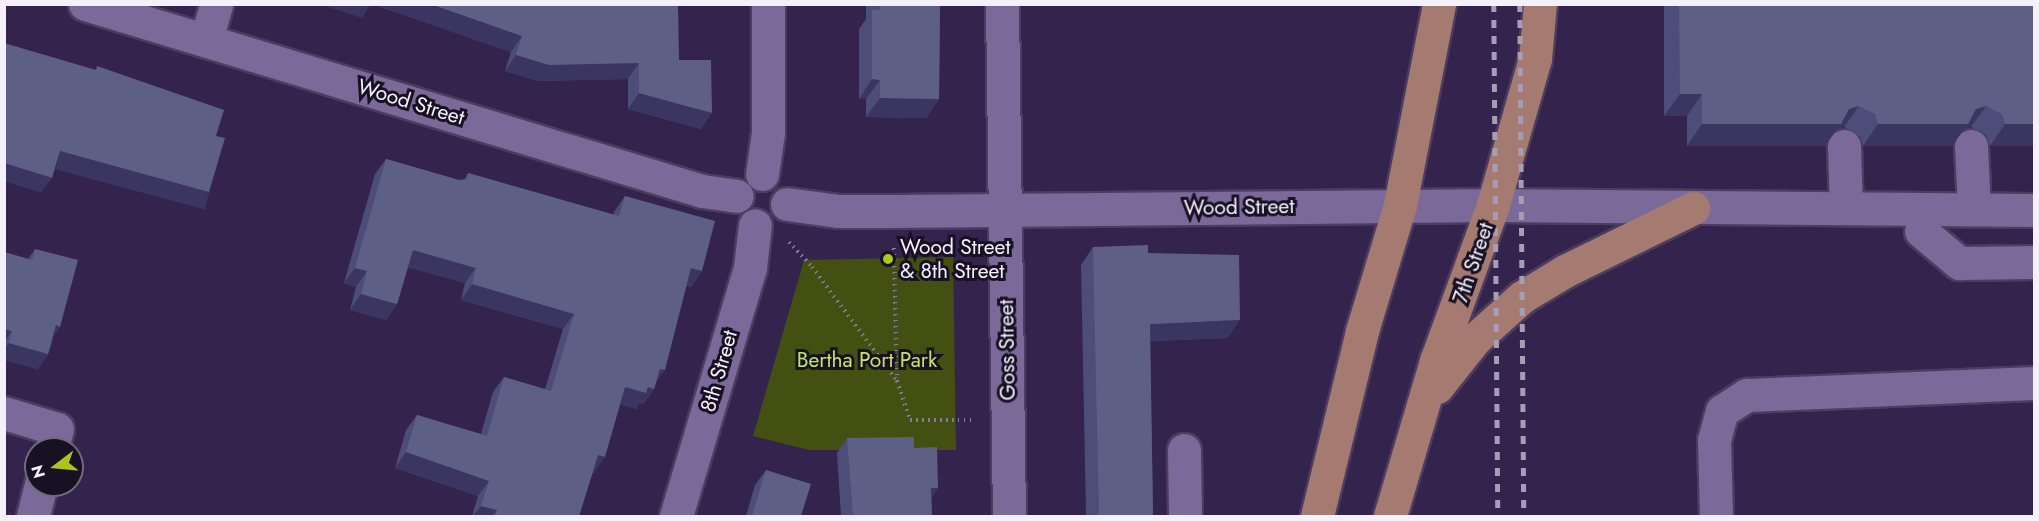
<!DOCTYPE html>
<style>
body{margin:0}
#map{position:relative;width:2039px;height:521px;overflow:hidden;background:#34234d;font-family:Jost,sans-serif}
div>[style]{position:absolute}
.green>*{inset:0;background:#435012}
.path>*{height:4px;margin-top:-2px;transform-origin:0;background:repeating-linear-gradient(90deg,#867a97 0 1.5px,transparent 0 6px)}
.roads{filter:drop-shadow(2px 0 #4c3c5e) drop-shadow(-2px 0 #4c3c5e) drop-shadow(0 2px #4c3c5e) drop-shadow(0 -2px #4c3c5e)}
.minor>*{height:33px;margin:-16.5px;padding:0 16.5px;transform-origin:16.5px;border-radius:16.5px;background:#7a6999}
.major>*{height:33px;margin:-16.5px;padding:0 16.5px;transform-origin:16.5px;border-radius:16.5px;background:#a57a70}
.rail>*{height:4.5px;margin-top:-2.25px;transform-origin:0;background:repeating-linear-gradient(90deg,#a79db5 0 8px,transparent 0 16px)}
.wall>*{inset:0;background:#4c4d78}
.shaded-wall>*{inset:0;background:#3b3561;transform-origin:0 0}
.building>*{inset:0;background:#5e5f86}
.dots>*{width:16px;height:16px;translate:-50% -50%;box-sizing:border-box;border:3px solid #181124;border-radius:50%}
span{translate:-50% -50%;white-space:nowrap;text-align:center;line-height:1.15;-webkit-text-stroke:6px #181124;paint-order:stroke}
.street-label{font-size:21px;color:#f5f1fc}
.poi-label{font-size:21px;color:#f5f1fc}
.left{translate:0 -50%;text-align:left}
.park-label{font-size:21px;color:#c7e466}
.frame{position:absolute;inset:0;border:6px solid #f5f1fc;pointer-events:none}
.north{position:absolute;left:24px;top:437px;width:60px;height:60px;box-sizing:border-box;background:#181124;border:2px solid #706b7a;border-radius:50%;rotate:254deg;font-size:16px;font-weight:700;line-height:24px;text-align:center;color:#f5f1fc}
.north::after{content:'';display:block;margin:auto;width:21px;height:27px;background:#a8c71c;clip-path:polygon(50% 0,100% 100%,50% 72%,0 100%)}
</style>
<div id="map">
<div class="green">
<i style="clip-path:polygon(953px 257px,956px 450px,809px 450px,753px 436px,804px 260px)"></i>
</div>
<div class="path">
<i style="left:789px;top:242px;width:34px;rotate:47deg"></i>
<i style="left:812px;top:267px;width:142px;rotate:53.3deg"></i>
<i style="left:894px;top:248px;width:133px;rotate:88.7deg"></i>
<i style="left:897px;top:381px;width:41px;rotate:71.6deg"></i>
<i style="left:910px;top:420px;width:61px"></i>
</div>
<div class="roads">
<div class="minor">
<i style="left:85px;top:4px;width:645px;rotate:16.86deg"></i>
<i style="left:702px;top:191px;width:35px;rotate:8deg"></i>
<i style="left:1002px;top:4px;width:512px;rotate:89.22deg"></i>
<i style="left:206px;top:40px;width:37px;rotate:-74deg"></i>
<i style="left:1844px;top:146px;width:62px;rotate:88.2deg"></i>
<i style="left:1971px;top:146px;width:63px;rotate:87.3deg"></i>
<i style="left:762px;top:174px;width:41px;rotate:-81.7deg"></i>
<i style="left:768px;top:133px;width:129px;rotate:-90deg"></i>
<i style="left:787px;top:204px;width:51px;rotate:7.8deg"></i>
<i style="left:838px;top:211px;width:56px"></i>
<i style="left:894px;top:211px;width:599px;rotate:-0.57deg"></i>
<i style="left:1493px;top:205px;width:541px;rotate:0.53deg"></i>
<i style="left:1921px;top:231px;width:50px;rotate:40.1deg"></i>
<i style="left:1959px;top:263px;width:75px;rotate:-0.8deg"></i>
<i style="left:4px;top:413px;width:55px;rotate:16.8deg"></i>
<i style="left:57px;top:429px;width:21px;rotate:104deg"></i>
<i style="left:1184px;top:450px;width:66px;rotate:89.1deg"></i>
<i style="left:33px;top:516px;width:32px;rotate:-76deg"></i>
<i style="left:676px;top:516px;width:260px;rotate:-73.4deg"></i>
<i style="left:750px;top:267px;width:42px;rotate:-83.2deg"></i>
<i style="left:1716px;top:516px;width:76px;rotate:-91.5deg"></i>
<i style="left:1714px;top:440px;width:30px;rotate:-75deg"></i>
<i style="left:1722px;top:411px;width:30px;rotate:-33deg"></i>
<i style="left:1747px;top:395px;width:287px;rotate:-2.4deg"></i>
</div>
<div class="major">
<i style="left:1437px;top:387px;width:61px;rotate:-51.6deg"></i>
<i style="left:1475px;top:339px;width:63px;rotate:-41.8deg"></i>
<i style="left:1522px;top:297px;width:50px;rotate:-31.2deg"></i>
<i style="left:1565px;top:271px;width:143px;rotate:-26.2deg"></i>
<i style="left:1317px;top:516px;width:190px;rotate:-76.3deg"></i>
<i style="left:1362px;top:331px;width:132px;rotate:-73.2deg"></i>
<i style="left:1400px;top:205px;width:205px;rotate:-79deg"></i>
<i style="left:1390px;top:516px;width:162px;rotate:-73.5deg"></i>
<i style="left:1436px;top:361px;width:166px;rotate:-69.9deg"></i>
<i style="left:1493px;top:205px;width:152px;rotate:-74deg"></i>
<i style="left:1535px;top:59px;width:55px;rotate:-84.8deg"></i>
</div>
</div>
<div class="rail">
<i style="left:1494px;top:4px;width:512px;rotate:89.55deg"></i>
<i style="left:1520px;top:4px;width:512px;rotate:89.55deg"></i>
</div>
<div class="wall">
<i style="clip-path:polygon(372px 4px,679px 60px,701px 129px,628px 109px,628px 79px,538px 81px,505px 71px,511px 52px)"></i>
<i style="clip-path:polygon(866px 4px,940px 4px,939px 99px,926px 118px,866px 117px,866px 99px,859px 99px,859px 29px,866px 19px)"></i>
<i style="clip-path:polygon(1664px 4px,2034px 4px,2034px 146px,1990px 146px,1986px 135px,1971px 127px,1964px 129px,1952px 146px,1863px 146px,1860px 136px,1844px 127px,1837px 129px,1825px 146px,1687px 146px,1687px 116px,1664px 116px)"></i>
<i style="clip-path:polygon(386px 159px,459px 180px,464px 180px,468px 173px,613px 215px,614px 212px,625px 196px,702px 271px,691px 287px,686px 286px,654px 389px,643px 404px,639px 403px,636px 409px,620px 404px,594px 473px,593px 472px,579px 516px,472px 516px,478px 496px,395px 468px,406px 430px,417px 415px,481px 434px,493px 392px,504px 377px,545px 389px,563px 329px,461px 300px,465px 283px,408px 267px,397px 304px,386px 320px,350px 310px,356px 287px,344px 283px,375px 174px)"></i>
<i style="clip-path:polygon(1093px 247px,1228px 338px,1150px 341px,1153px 516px,1086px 516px,1081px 265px)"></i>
<i style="clip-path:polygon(35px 249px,53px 338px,48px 354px,38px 369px,4px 360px,4px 252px,28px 259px)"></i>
<i style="clip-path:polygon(847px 438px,914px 448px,938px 488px,931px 498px,932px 516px,841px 516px,837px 453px)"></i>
<i style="clip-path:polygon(766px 470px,801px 516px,746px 516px,755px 485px)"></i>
</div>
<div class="shaded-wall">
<i style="clip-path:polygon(319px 4px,371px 4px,362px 18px)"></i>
<i style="clip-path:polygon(372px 4px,430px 4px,522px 36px,511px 52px)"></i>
<i style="clip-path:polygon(516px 55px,639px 63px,628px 79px,538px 81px,505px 71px)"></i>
<i style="clip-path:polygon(872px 79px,880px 80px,866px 99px,859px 99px)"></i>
<i style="clip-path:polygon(639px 93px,712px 113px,701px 129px,628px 109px)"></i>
<i style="clip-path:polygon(1680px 94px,1702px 94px,1687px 116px,1664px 116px)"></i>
<i style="clip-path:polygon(880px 98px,939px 99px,926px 118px,866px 117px)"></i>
<i style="clip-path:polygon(1859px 106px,1844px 127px,1837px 129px,1825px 146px,1687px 146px,1702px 124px)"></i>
<i style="clip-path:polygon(1986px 106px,1971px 127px,1964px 129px,1952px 146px,1863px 146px,1878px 124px,1976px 109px)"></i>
<i style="clip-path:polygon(2005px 124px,2034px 124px,2034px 146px,1990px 146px)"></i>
<i style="left:60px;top:151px;width:155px;height:19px;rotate:15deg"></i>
<i style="clip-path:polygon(4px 163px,52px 178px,41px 193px,4px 181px)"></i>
<i style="clip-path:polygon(413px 250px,476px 268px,465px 283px,402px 266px)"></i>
<i style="clip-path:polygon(355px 268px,367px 271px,356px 287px,344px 283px)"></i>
<i style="clip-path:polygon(691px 268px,702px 271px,691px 287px,680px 284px)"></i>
<i style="clip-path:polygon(472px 284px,574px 314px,563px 329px,461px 300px)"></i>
<i style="clip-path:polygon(361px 294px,397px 304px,386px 320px,350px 310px)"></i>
<i style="clip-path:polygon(1240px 320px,1228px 338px,1137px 342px,1150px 324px)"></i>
<i style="clip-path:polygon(56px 325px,60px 327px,50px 342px)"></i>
<i style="clip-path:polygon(4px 329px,12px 331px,4px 342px)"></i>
<i style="clip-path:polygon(9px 343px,48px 354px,38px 369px,4px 360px,4px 349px)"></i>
<i style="clip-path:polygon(660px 369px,665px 370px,654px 386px)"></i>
<i style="clip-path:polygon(625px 387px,648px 387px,654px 389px,643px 404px,639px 403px,636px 409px,614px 402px)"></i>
<i style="clip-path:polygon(406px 452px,489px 481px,478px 496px,395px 468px)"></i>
<i style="clip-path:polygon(598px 455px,605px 457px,594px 473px,587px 471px)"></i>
<i style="clip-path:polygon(931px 488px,938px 488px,927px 503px)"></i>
<i style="clip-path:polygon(481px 506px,497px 510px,492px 516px,473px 516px)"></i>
</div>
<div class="building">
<i style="clip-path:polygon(430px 4px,678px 4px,679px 60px,711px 60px,712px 113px,639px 93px,639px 63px,549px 65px,516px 55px,522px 36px)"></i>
<i style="clip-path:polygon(880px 4px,940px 4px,939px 99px,880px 98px,880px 80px,872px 79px,872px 10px,880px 10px)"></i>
<i style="clip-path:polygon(1679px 4px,2034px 4px,2034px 124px,2005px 124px,2002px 114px,1986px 106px,1976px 109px,1968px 124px,1878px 124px,1875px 114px,1859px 106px,1849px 109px,1841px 124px,1702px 124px,1702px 94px,1680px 94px)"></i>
<i style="clip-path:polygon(4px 43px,96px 70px,97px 66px,224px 110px,216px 136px,225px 138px,209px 192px,60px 151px,52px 178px,4px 163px)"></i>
<i style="clip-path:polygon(386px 159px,459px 180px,467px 179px,468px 173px,619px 216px,625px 196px,715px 221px,702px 271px,691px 268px,665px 370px,660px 369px,654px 389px,648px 387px,646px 393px,625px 387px,605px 457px,598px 455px,579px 516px,495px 516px,497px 510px,481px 506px,489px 481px,406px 452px,417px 415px,487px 436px,504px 377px,551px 391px,574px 314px,472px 284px,476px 268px,413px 250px,397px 304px,361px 294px,367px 271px,355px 268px)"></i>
<i style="clip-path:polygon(1148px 245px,1148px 253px,1239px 255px,1240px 320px,1150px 324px,1153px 516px,1099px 516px,1093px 247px)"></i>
<i style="clip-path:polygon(35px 249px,78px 260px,60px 327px,56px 325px,48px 354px,9px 343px,12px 331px,4px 329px,4px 252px,32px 260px)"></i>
<i style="clip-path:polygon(914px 437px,914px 448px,937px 447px,938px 488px,931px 488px,932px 516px,853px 516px,847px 438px)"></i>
<i style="clip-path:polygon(766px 470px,811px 484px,801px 516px,752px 516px)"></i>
</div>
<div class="dots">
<i style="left:888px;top:259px;background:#a8c71c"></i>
</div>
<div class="street-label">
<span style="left:411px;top:102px;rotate:17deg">Wood Street</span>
<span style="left:1239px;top:207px;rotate:-1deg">Wood Street</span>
<span style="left:1473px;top:263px;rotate:-71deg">7th Street</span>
<span style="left:1007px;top:350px;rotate:-91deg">Goss Street</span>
<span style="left:719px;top:371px;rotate:-74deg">8th Street</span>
</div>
<div class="poi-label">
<span class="left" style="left:900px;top:259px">Wood Street<br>&amp; 8th Street</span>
</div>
<div class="park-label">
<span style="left:867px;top:360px">Bertha Port Park</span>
</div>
<div class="frame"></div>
<div class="north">N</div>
</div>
